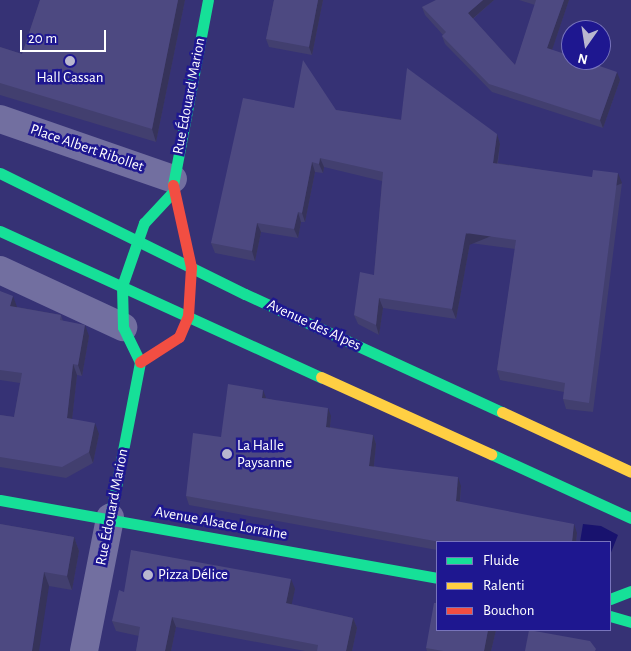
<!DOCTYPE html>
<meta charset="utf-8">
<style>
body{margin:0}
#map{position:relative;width:631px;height:651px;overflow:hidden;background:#363275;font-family:"Alegreya Sans",sans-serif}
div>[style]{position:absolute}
.water>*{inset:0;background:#18126e}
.street>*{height:28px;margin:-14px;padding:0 14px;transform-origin:14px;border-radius:14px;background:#726fa0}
.fast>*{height:11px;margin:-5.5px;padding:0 5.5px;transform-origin:5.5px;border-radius:5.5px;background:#16e098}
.slow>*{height:11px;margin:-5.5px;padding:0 5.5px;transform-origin:5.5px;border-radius:5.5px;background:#ffcf43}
.jam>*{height:11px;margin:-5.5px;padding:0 5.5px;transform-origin:5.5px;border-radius:5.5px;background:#f24e42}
.wall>*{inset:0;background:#423f6f}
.shaded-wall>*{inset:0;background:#36335a;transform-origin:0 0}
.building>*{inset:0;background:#4d4981}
.dots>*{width:14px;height:14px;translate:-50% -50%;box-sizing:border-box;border:2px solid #1e1790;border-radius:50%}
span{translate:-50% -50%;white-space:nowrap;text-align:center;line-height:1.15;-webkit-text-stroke:5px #1e1790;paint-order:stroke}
.poi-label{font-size:15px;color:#fff}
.left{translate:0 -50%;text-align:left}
.street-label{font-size:15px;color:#fff}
.legend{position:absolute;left:436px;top:541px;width:175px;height:90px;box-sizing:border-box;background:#1e1790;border:1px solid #7874bc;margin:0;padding:6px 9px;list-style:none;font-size:15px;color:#fff}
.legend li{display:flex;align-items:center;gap:10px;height:25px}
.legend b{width:25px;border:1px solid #7874bc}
.north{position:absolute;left:561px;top:20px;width:50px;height:50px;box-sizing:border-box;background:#1e1790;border:1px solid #7874bc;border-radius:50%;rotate:193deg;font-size:14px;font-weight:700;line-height:20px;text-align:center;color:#fff}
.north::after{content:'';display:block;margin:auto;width:18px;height:22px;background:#b9b7cf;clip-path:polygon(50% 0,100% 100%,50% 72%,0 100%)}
.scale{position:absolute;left:20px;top:30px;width:86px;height:22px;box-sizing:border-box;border:2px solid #fff;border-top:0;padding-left:6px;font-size:15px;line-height:18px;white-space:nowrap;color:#fff;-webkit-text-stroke:4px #1e1790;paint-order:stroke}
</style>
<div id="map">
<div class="water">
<i style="clip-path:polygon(583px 524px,601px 526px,618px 535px,610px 555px,610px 542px,580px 542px)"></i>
</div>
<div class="street">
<i style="left:0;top:119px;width:183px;rotate:19.1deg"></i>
<i style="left:0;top:270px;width:136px;rotate:24.9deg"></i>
<i style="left:84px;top:651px;width:136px;rotate:-78.9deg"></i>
</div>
<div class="fast">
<i style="left:0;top:173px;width:273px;rotate:26.3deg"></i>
<i style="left:245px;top:294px;width:283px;rotate:24.7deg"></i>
<i style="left:173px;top:185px;width:188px;rotate:-79.3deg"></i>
<i style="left:0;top:231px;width:353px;rotate:24.5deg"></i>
<i style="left:491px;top:454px;width:154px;rotate:24.6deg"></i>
<i style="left:0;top:500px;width:444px;rotate:10.1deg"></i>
<i style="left:110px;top:518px;width:159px;rotate:-79.1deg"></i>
<i style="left:140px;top:362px;width:39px;rotate:-116deg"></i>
<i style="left:123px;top:327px;width:41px;rotate:-91.4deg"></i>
<i style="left:122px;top:286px;width:67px;rotate:-70.8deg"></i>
<i style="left:144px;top:223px;width:41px;rotate:-47deg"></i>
<i style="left:610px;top:599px;width:22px;rotate:-21deg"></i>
<i style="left:610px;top:616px;width:22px;rotate:16deg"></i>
</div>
<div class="slow">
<i style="left:321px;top:377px;width:187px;rotate:24.4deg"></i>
<i style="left:502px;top:412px;width:142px;rotate:24.9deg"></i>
</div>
<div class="jam">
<i style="left:140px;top:362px;width:46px;rotate:-32.7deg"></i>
<i style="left:179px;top:337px;width:23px;rotate:-67deg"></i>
<i style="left:188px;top:316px;width:49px;rotate:-86.5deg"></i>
<i style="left:191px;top:267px;width:84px;rotate:-102.4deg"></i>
</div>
<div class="wall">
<i style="clip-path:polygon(40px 0,185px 0,156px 142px,0 95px,0 47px,22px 54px)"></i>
<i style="clip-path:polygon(274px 0,323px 0,312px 55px,269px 47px,266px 39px)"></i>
<i style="clip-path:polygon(436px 0,494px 0,473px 19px,515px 65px,535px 5px,519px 0,569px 0,552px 50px,620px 80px,603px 128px,492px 92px,445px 44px,442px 36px,443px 35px,425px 15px,422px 7px)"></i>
<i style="clip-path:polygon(294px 108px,336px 110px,497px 134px,500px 144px,498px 163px,622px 183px,593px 412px,566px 409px,563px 399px,564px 392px,500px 380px,497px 370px,515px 249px,470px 243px,456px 319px,383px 308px,379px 335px,358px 324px,354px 315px,374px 275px,382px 181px,324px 167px,323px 173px,315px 172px,305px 222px,301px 222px,298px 238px,261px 232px,255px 261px,215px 253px,211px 243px)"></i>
<i style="clip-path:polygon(0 291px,17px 307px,61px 315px,63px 321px,89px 336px,82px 376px,77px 375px,72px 419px,99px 434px,93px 463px,66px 478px,0 467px,0 415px,14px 417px,20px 383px,0 380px)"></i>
<i style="clip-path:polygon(266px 398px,331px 416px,330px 427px,373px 435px,376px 444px,374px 466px,461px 486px,460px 502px,577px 533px,576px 542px,437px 542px,437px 550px,189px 505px,186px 496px,221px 437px)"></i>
<i style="clip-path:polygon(0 524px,74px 537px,79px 551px,72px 590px,49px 586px)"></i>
<i style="clip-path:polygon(295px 589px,291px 604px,353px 618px,357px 628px,352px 651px,305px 651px,176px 627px,171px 651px,136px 651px,139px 636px,116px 631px,112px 621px,124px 592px)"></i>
<i style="clip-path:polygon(437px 630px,496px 630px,491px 651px,427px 651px,426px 648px)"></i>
</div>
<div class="shaded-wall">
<i style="clip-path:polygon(178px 0,185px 0,156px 142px,152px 129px)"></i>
<i style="clip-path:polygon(318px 0,323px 0,312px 55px,309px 47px)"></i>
<i style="clip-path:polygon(483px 0,494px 0,470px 21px,468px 13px)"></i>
<i style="clip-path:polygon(564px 0,569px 0,550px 56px,547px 48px)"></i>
<i style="clip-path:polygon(617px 72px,620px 80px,603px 128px,600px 120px)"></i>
<i style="clip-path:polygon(497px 134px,500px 144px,496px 172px,493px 163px)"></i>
<i style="clip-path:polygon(320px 158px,324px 167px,323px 173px,319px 164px)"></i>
<i style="clip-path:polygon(312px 162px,315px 172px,305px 222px,302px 213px)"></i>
<i style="left:618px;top:173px;width:11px;height:232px;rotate:68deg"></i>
<i style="clip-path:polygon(298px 212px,301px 222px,298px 238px,294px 229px)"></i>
<i style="clip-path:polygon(257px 223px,261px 232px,255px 261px,252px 251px)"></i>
<i style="clip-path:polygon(466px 233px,470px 243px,456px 319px,452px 309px)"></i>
<i style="clip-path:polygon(13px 296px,17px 307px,14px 317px,10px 306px)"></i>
<i style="clip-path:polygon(379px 298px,383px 308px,379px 335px,376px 325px)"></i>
<i style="clip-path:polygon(85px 325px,89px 336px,82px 376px,78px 365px)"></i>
<i style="clip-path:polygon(73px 364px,77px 375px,71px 429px,67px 418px)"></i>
<i style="clip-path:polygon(263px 390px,266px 398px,262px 398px)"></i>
<i style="clip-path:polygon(328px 408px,331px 416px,329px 435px,326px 427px)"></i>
<i style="clip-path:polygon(95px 423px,99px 434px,93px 463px,89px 452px)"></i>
<i style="clip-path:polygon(373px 435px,376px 444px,373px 474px,369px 466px)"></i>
<i style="clip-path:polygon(458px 477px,461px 486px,459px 510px,456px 501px)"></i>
<i style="clip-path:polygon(574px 524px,577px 533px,576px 542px,572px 542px)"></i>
<i style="clip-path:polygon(74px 537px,79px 551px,72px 590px,67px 576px)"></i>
<i style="clip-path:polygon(44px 572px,49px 586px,39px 651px,32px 651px)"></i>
<i style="clip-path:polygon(291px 579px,295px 589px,290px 612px,286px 603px)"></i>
<i style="clip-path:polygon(172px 617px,176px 627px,171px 651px,165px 651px)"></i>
<i style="clip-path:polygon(353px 618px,357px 628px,352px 651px,346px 651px)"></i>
<i style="clip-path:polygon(488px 630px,496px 630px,491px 651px,484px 651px)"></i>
</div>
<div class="building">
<i style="clip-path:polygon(40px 0,178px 0,152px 129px,0 83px,0 47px,22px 54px)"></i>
<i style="clip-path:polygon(274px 0,318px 0,309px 47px,266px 39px)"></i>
<i style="clip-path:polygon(436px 0,483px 0,468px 13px,515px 65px,536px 0,564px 0,547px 48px,571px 56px,571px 60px,582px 60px,617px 72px,600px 120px,489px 84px,442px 36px,446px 32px,422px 7px)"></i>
<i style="clip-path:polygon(303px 60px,336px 110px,401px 120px,407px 68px,497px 134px,493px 163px,592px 177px,593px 170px,618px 173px,589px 403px,563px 399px,565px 383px,497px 370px,516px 240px,466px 233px,452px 309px,379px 298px,376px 325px,354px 315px,360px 272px,374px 275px,383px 172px,320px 158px,319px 164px,312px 162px,302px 213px,298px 212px,294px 229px,257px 223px,252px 251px,211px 243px,243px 98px,294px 108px)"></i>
<i style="clip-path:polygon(0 291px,13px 296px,10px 306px,61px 315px,60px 320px,85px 325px,78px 365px,73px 364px,67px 418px,95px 423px,89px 452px,62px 467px,0 457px,0 415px,14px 417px,22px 373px,0 370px)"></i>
<i style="clip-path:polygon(228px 384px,263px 390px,262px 398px,328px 408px,326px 427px,373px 435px,369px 466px,458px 477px,456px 501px,574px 524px,572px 542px,440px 542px,186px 496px,193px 433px,221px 437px)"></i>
<i style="clip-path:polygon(0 524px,74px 537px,67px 576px,44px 572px,32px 651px,0 651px)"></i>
<i style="clip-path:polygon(131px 550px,291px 579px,286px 603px,353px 618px,346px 651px,317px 651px,318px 645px,172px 617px,165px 651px,136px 651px,140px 627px,112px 621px,119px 590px,124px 592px)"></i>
<i style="clip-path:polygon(434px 603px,437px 603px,437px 630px,488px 630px,484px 651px,443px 651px,426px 648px)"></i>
<i style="clip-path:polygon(529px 630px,590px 641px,596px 649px,595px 651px,525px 651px)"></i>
</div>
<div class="dots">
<i style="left:70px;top:61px;background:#b9b7cf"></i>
<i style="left:227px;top:454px;background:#b9b7cf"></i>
<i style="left:148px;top:575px;background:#b9b7cf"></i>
</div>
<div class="poi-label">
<span style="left:70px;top:78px">Hall Cassan</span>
<span class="left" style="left:237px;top:454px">La Halle<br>Paysanne</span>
<span class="left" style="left:158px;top:575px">Pizza Délice</span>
</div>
<div class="street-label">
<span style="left:189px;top:96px;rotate:-79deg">Rue Édouard Marion</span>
<span style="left:87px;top:148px;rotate:19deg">Place Albert Ribollet</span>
<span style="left:314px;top:325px;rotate:25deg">Avenue des Alpes</span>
<span style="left:112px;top:507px;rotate:-79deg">Rue Édouard Marion</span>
<span style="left:221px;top:523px;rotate:10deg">Avenue Alsace Lorraine</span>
</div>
<ul class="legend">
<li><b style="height:6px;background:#16e098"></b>Fluide</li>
<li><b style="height:6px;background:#ffcf43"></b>Ralenti</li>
<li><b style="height:6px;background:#f24e42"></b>Bouchon</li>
</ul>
<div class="north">N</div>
<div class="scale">20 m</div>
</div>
